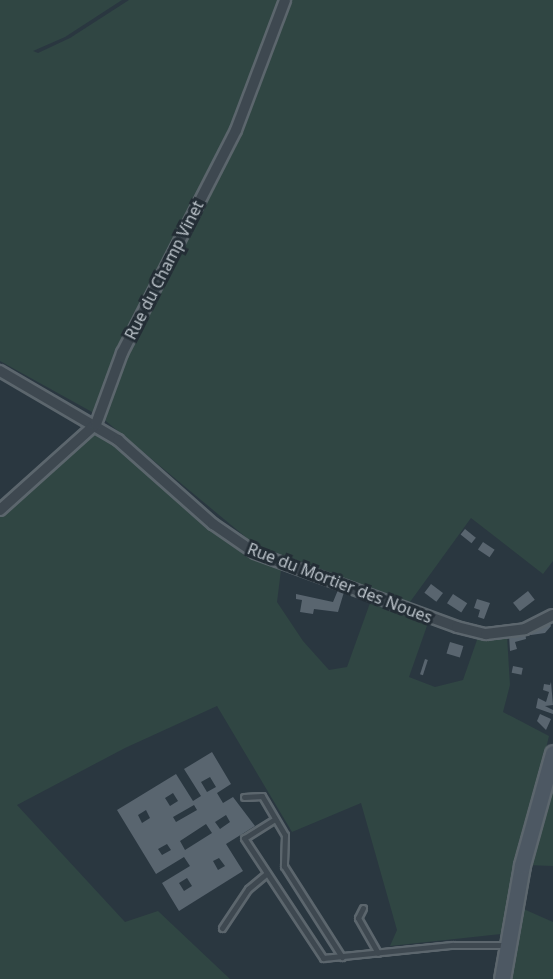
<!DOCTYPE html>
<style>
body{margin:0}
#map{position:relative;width:553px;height:979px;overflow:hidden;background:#2a3740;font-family:"Noto Sans",sans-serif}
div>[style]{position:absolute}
.green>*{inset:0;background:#304643}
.building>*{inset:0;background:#59656f;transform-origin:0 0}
.roads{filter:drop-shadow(2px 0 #5c666d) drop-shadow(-2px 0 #5c666d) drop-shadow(0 2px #5c666d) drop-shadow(0 -2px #5c666d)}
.lane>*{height:5px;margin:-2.5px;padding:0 2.5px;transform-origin:2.5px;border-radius:2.5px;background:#3e4850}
.street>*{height:10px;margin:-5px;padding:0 5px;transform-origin:5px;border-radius:5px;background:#3e4850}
.secondary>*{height:15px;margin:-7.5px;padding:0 7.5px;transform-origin:7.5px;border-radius:7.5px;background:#4d5863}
span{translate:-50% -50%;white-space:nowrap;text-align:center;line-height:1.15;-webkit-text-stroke:6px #232d35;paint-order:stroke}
.street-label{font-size:16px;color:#bbc3ca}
</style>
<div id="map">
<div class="green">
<i style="clip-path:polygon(0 0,122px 0,65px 37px,33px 51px,38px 53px,70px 38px,129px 0,553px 0,553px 561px,543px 574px,471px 518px,410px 602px,298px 562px,254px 544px,101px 417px,0 361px)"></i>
<i style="clip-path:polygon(97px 430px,218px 535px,249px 558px,281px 570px,277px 602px,303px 641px,329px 670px,347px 667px,370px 603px,428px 623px,409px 677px,435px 687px,463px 680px,478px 637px,507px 636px,510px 685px,503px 712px,549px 736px,501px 934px,390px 946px,397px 930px,361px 803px,292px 832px,217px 706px,125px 748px,17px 805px,125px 922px,158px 911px,230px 979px,0 979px,0 510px)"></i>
<i style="clip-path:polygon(553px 771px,553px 866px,526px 865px)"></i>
<i style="clip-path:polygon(519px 907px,553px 922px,553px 979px,507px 979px)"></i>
</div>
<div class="building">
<i style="left:465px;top:529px;width:14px;height:7px;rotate:39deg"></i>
<i style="left:483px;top:542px;width:14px;height:9px;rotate:34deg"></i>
<i style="left:431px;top:584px;width:15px;height:11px;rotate:37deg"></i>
<i style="clip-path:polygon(338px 590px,344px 592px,338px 612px,314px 609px,313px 614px,300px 612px,302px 600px,296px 599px,296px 594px,333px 602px)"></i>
<i style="left:528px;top:591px;width:11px;height:19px;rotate:52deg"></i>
<i style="left:453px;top:594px;width:17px;height:11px;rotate:33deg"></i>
<i style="clip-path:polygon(477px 599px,490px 603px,484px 619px,478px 617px,480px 610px,474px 608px)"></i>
<i style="clip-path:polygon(549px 622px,551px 626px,545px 633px,531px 635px,529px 630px)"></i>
<i style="clip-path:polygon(525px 632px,526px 639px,515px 642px,517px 649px,510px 651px,509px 635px)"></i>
<i style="left:450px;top:642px;width:14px;height:12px;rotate:17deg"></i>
<i style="left:425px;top:659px;width:3px;height:16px;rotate:18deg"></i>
<i style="left:513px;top:666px;width:10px;height:7px;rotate:11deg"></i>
<i style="clip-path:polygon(551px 682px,553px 705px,545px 706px,553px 710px,553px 714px,536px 708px,538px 698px,546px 702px,549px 692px,543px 690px,544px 684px,550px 685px)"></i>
<i style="clip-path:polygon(540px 714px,551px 719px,546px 730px,537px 721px)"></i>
<i style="clip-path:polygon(evenodd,212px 752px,231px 784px,217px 793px,223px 803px,233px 797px,255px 826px,226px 844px,243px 871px,179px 911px,162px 883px,190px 866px,184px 857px,156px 874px,117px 810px,176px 774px,193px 801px,201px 796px,184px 769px,212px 752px,210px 777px,216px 787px,207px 792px,201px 782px,210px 777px,212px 752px,173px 793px,178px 801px,170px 806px,165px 798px,173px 793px,212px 752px,194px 805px,197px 810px,176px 822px,173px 817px,194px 805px,212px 752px,146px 810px,150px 818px,142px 823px,138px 815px,146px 810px,212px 752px,226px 815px,230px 822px,220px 829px,215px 822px,226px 815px,212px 752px,206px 824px,212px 833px,185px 850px,180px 841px,206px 824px,212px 752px,167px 844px,171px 850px,162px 855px,158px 849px,167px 844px,212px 752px,219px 858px,225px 866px,218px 870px,213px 861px,219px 858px,212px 752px,187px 878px,192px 886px,184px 891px,179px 883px,187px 878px)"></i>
</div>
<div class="roads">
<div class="lane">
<i style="left:244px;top:797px;width:18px;rotate:-3deg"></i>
<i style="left:262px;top:796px;width:45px;rotate:59.5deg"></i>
<i style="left:285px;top:835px;width:31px;rotate:92deg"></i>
<i style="left:284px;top:866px;width:108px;rotate:57.5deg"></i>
<i style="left:275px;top:819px;width:36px;rotate:148deg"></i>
<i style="left:244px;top:838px;width:144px;rotate:56.6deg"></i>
<i style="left:323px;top:958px;width:130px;rotate:-5.8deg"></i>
<i style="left:452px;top:945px;width:55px"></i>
<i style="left:363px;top:908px;width:11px;rotate:117deg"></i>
<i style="left:358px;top:918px;width:40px;rotate:60.3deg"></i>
<i style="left:222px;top:928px;width:47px;rotate:-56.3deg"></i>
<i style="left:248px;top:889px;width:23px;rotate:-40deg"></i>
</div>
<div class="street">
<i style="left:0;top:371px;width:137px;rotate:30.3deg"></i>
<i style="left:118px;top:440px;width:127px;rotate:41.5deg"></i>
<i style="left:213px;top:524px;width:51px;rotate:34.6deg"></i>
<i style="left:255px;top:553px;width:215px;rotate:20.1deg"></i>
<i style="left:457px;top:627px;width:30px;rotate:14deg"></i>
<i style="left:486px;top:634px;width:39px;rotate:-7deg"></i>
<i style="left:525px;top:629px;width:31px;rotate:-27deg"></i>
<i style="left:0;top:510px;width:129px;rotate:-41.9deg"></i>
<i style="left:96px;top:424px;width:76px;rotate:-69.9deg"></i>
<i style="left:122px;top:353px;width:250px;rotate:-62.9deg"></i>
<i style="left:236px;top:130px;width:139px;rotate:-69.3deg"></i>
</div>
<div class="secondary">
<i style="left:502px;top:979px;width:116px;rotate:-80deg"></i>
<i style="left:522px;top:865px;width:116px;rotate:-74.5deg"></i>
</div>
</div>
<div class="street-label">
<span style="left:164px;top:270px;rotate:-63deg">Rue du Champ Vinet</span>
<span style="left:340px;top:583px;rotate:21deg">Rue du Mortier des Noues</span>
</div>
</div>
